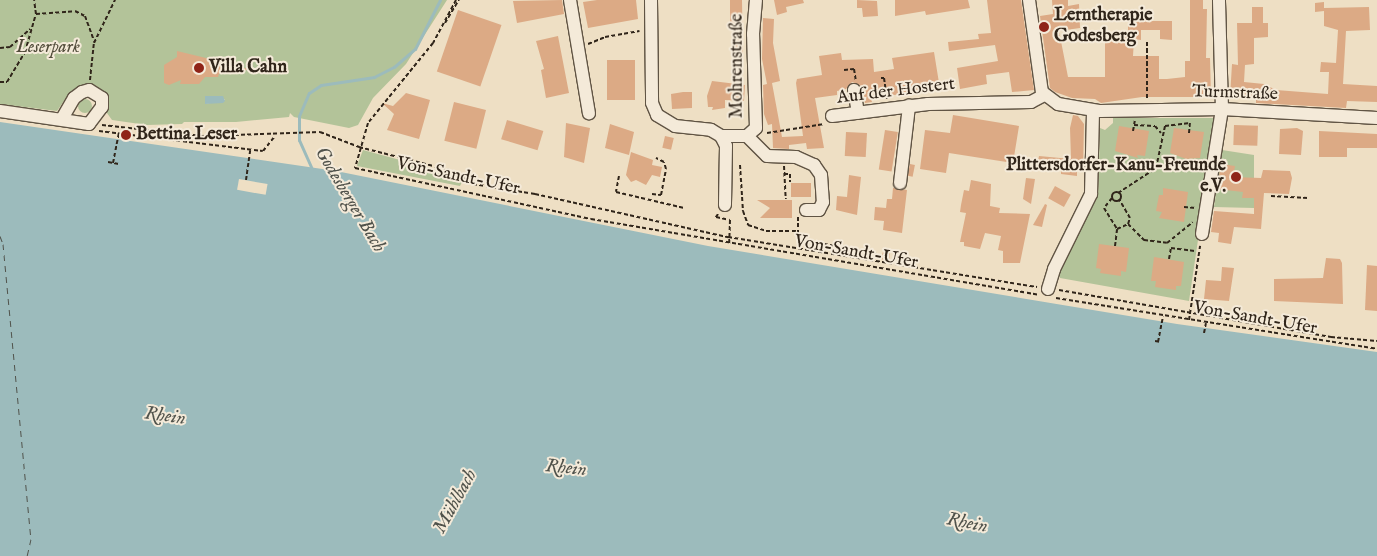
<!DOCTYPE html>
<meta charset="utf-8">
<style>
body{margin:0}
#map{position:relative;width:1377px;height:556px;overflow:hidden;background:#eedfc4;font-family:"IM FELL English",serif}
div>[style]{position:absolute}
.green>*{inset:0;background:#b3c399}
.round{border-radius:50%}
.water>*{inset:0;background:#9cbbbc}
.pier>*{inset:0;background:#eedfc4;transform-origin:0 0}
.stream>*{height:3px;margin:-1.5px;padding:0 1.5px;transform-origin:1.5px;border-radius:1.5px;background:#9cbbbc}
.ferry>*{height:1px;margin-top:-0.5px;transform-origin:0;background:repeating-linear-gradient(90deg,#50524b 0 6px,transparent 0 11px)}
.building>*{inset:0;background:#dcaa85;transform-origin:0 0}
.path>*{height:2px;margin-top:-1px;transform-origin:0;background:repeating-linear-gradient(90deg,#30251a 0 4px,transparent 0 6.5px)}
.path>.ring{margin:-1px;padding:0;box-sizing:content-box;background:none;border:2px solid #30251a;border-radius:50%}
.roads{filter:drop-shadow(1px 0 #605444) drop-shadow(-1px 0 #605444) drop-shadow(0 1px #605444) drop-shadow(0 -1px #605444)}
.minor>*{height:12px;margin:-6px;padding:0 6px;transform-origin:6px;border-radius:6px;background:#f4ead9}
.dots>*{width:14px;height:14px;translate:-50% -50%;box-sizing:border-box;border:2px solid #f4ead9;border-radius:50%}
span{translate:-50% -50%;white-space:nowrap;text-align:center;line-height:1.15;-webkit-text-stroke:4px #f4ead9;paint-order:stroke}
.poi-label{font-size:18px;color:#30251a;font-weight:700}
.left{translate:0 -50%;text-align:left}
.right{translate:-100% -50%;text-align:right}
.park-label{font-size:18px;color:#514c3a;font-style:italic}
.street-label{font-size:18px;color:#30251a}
.water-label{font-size:19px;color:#50524b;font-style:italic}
</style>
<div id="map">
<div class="green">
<i style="clip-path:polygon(evenodd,0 0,447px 0,406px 64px,373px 98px,358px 125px,349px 128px,294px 117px,290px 113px,289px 117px,236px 122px,184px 122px,182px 124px,147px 125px,112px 120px,86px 84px,70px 92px,57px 111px,0 104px,0 0,205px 96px,223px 98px,225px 100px,205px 104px,205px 96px)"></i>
<i class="round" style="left:78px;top:99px;width:14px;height:14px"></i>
<i style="clip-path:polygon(1113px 118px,1216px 118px,1189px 301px,1060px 278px,1058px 273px,1098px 196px,1100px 128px,1105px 130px,1113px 123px)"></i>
<i style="clip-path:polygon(363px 150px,441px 171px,462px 182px,460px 186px,357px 166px)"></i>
<i style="clip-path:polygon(1222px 150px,1254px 155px,1254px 208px,1214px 207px)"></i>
</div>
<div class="water">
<i style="clip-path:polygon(205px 96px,223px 96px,225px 101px,223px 103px,205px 104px)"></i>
<i style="clip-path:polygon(0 122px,336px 171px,708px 246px,1177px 324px,1377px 352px,1377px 556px,0 556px)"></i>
</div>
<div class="pier">
<i style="left:239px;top:179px;width:29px;height:11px;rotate:10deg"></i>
</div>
<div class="stream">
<i style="left:312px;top:169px;width:32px;rotate:-114deg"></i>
<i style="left:299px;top:140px;width:24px;rotate:-90deg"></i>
<i style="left:299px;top:116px;width:25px;rotate:-67deg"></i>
<i style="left:309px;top:93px;width:14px;rotate:-34deg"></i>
<i style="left:321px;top:85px;width:54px;rotate:-8.6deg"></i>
<i style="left:374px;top:77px;width:22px;rotate:-27deg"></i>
<i style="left:394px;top:67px;width:28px;rotate:-41deg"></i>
<i style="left:415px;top:49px;width:55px;rotate:-63deg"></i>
</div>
<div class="ferry">
<i style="left:0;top:236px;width:9px;rotate:69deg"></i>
<i style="left:3px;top:244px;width:296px;rotate:84.6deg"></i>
<i style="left:31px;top:539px;width:17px;rotate:103deg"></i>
</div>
<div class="building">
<i style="clip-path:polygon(562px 0,564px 14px,517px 23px,513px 1px)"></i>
<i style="clip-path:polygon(597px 0,636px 0,638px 19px,588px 28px,583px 2px)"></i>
<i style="clip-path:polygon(730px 0,742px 0,743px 60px,734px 60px,735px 23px,730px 23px)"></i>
<i style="clip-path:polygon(774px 0,803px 0,804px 3px,786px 7px,787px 12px,777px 15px)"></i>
<i style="clip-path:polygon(857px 0,877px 1px,878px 16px,863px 17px,862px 8px,857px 8px)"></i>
<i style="clip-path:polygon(895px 0,968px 0,970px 8px,926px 15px,925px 11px,895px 16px)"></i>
<i style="clip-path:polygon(987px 0,1021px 0,1034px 90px,1012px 92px,1009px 72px,986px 75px,987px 84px,960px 89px,957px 68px,998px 61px,995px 45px,949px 51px,948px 42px,979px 39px,978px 34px,991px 33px)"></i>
<i style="clip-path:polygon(1052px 0,1068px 0,1068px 6px,1079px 4px,1080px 28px,1059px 31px,1068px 77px,1105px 77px,1105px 38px,1117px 38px,1118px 31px,1128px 31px,1128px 23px,1133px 23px,1134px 16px,1147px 16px,1147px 21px,1172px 21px,1172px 40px,1160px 39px,1160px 30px,1141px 30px,1141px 40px,1134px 39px,1133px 56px,1159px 56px,1159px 79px,1167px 79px,1185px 77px,1185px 61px,1190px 61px,1190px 0,1203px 0,1203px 9px,1207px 9px,1206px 58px,1210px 58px,1211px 97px,1142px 97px,1101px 103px,1095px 99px,1072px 98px,1055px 92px,1050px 88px,1040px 16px,1053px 14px)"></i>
<i style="clip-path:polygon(1324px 2px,1324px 11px,1315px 12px,1315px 3px)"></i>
<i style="clip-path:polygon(1252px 7px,1263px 7px,1263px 23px,1268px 23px,1268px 37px,1254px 38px,1254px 64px,1245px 65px,1244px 82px,1264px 84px,1276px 90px,1328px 94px,1329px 72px,1320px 72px,1321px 62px,1336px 63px,1338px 30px,1324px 26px,1324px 8px,1369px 7px,1370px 30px,1346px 31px,1343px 84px,1377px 86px,1377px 102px,1347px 101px,1346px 108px,1256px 103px,1256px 98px,1230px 97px,1232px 64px,1238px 65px,1237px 23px,1252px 23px)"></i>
<i style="left:458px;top:10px;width:46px;height:65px;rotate:19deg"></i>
<i style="clip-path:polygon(763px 18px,774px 19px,773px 43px,780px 81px,772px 83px,782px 137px,803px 136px,796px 83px,797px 79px,822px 75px,819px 56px,841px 53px,842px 60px,873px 59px,874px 72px,894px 69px,892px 58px,934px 52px,940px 89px,871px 98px,872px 102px,865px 103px,860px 85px,852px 82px,846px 89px,837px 91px,837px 95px,815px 98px,824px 148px,807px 149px,806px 143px,789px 145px,789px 149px,773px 148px,772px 124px,768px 125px,764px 114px,763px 85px,767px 84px,762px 59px)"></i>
<i style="clip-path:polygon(558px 36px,569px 93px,546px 98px,541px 70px,544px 69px,536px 41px)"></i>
<i style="clip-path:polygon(177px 51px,206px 58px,233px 58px,233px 66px,250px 69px,233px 74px,219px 74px,218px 77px,205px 77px,199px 84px,180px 84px,181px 80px,169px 85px,164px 83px,164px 65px,177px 57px)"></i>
<i style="left:607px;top:60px;width:28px;height:40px"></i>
<i style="clip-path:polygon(712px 81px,745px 85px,744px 101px,725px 100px,725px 108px,712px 110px,713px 107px,708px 107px,707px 96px)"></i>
<i style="clip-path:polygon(683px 92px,692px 92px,692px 108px,672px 109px,671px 94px)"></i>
<i style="clip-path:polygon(406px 93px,430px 100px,419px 139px,387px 130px,394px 114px,382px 103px,393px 106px)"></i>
<i style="left:454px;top:102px;width:33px;height:40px;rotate:14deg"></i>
<i style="clip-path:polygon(953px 115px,1019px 126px,1013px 163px,949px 153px,946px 173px,920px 169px,925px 130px,950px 133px)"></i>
<i style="clip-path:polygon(1073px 115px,1078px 116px,1084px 124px,1083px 171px,1077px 171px,1077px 176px,1061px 174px,1061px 169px,1037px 166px,1039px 156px,1071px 159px,1070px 128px)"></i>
<i style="left:507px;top:120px;width:38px;height:20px;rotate:17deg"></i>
<i style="clip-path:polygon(566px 123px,590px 128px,584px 163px,564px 157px)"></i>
<i style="clip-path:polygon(610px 124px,634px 132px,629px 155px,605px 148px)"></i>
<i style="left:1234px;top:125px;width:24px;height:20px;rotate:2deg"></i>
<i style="clip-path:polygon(1119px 126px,1149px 131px,1145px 156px,1137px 155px,1138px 158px,1115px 151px)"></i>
<i style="clip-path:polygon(1174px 128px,1204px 132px,1200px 158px,1186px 159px,1170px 153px)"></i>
<i style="clip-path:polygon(1297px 128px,1303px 131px,1301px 155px,1279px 154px,1280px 129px)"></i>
<i style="left:885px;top:130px;width:13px;height:40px;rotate:9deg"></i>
<i style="clip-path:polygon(1319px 131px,1377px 134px,1377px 148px,1347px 148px,1347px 157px,1319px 157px)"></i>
<i style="left:846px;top:132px;width:21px;height:24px;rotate:3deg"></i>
<i style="left:665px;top:136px;width:9px;height:12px;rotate:13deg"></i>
<i style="clip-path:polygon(631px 152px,653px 160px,652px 165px,662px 167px,660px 177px,652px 175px,646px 185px,636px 180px,631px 182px,626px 175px)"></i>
<i style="left:910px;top:164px;width:5px;height:12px;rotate:11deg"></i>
<i style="clip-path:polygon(1221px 164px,1235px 166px,1233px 177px,1261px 178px,1263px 170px,1290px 171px,1292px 178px,1289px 194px,1264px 193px,1261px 229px,1234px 227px,1231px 244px,1218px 242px,1219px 233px,1211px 232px,1214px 211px,1254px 214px,1254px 198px,1242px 198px,1243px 192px,1217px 189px)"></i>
<i style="clip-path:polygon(849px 175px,861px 177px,857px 215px,836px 210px,837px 196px,847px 197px)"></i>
<i style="clip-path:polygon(1026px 178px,1035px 179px,1031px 204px,1023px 199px)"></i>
<i style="clip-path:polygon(971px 180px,991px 184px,990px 206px,1000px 208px,999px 213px,1030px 214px,1020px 263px,1003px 263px,1003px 251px,998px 250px,1001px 236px,985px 233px,980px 249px,964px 246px,964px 242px,960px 242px,966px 213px,960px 212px,961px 205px,964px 190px,969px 191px)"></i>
<i style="left:791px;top:183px;width:20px;height:14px"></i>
<i style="left:1055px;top:186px;width:18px;height:14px;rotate:29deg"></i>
<i style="clip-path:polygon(893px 188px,907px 190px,902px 233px,883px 230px,884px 221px,874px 220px,875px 207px,886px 208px,887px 199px,892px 199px)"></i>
<i style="clip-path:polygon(1163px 188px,1188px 192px,1184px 222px,1159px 218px,1162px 212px,1156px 211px,1159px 195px,1163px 195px)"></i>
<i style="clip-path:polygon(757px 200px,792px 200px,792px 218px,760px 218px,770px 208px)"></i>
<i style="clip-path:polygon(1045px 204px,1047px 205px,1042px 227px,1033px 225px)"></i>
<i style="clip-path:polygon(1099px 244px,1129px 248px,1126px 272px,1121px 271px,1121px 276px,1100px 273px,1101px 269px,1096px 268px)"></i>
<i style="clip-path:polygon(883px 252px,890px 253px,889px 261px,881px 259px)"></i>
<i style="clip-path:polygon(1154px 257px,1184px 262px,1181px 286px,1176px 286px,1176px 290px,1155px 287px,1156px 281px,1151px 281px)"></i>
<i style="clip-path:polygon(1326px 258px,1340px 259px,1342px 263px,1343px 304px,1274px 301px,1274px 279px,1323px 278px)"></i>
<i style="clip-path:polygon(1367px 265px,1377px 266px,1377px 311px,1365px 310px)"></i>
<i style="clip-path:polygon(1222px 267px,1234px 268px,1229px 301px,1204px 299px,1206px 280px,1221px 281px)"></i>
</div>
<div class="path">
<i style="left:456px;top:0;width:49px;rotate:118.1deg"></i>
<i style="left:433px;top:43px;width:103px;rotate:129.1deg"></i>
<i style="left:368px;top:123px;width:47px;rotate:106.1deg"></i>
<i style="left:355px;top:168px;width:241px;rotate:12.2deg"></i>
<i style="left:591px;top:219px;width:454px;rotate:9.6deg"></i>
<i style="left:36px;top:14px;width:39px;rotate:-4deg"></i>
<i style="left:75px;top:11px;width:11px;rotate:27deg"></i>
<i style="left:85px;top:16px;width:27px;rotate:70deg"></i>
<i style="left:445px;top:23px;width:27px;rotate:-59deg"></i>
<i style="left:588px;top:44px;width:18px;rotate:-22deg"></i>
<i style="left:605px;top:37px;width:35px;rotate:-10deg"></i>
<i style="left:0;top:48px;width:10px;rotate:-6deg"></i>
<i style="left:10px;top:47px;width:27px;rotate:-42deg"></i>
<i style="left:844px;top:70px;width:10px;rotate:-6deg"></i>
<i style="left:854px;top:69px;width:12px;rotate:81deg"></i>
<i style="left:881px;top:78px;width:3px"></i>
<i style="left:884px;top:78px;width:21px;rotate:82deg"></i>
<i style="left:90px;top:80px;width:37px;rotate:-84deg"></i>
<i style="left:94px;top:43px;width:48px;rotate:-64deg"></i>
<i style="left:0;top:82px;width:7px"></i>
<i style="left:7px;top:82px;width:35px;rotate:-59deg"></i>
<i style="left:25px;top:52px;width:40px;rotate:-74deg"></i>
<i style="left:36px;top:14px;width:14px;rotate:-98deg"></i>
<i style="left:1147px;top:98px;width:57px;rotate:-90deg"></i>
<i style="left:102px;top:125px;width:101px;rotate:6.3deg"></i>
<i style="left:202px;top:136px;width:118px;rotate:-1.9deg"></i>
<i style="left:320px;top:132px;width:42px;rotate:21deg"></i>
<i style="left:359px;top:147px;width:97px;rotate:14.3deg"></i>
<i style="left:453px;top:171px;width:24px;rotate:33deg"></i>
<i style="left:473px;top:184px;width:63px;rotate:9.2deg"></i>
<i style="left:535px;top:194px;width:198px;rotate:12.6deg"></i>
<i style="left:728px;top:237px;width:313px;rotate:9.2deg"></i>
<i style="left:1134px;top:125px;width:21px;rotate:3deg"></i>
<i style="left:1155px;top:126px;width:9px;rotate:49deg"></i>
<i style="left:99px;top:131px;width:165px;rotate:7deg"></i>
<i style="left:263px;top:151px;width:19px;rotate:-51deg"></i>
<i style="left:1133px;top:131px;width:11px;rotate:-80deg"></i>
<i style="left:767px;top:133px;width:58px;rotate:-9deg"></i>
<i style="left:1189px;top:133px;width:11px;rotate:-85deg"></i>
<i style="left:108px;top:162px;width:11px;rotate:10deg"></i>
<i style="left:113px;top:163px;width:31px;rotate:-79deg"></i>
<i style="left:740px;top:165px;width:46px;rotate:86.3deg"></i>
<i style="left:743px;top:211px;width:15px;rotate:70deg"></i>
<i style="left:748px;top:225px;width:19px;rotate:18deg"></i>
<i style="left:766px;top:231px;width:32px"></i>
<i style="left:784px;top:166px;width:33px;rotate:87deg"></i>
<i style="left:784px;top:174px;width:6px"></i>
<i style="left:790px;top:174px;width:8px;rotate:90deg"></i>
<i style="left:619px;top:176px;width:16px;rotate:101deg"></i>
<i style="left:616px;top:192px;width:70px;rotate:13.2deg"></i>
<i style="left:246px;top:180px;width:30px;rotate:-82deg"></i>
<i class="ring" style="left:1111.5px;top:191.5px;width:7px;height:7px"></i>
<i style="left:1118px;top:193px;width:45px;rotate:-33.3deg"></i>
<i style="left:1156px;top:168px;width:43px;rotate:-77.9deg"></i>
<i style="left:1165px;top:126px;width:25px;rotate:-7deg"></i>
<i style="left:652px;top:194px;width:9px;rotate:6deg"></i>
<i style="left:661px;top:195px;width:26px;rotate:-79deg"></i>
<i style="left:666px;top:169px;width:7px;rotate:-106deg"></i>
<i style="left:664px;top:162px;width:9px;rotate:-153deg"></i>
<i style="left:1271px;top:196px;width:37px;rotate:3deg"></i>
<i style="left:1112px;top:198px;width:13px;rotate:129deg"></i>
<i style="left:1104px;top:208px;width:25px;rotate:58deg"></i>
<i style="left:1117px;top:229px;width:12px;rotate:-24deg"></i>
<i style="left:1128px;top:224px;width:6px;rotate:-72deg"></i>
<i style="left:1130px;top:218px;width:22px;rotate:-120deg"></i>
<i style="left:1184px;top:207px;width:12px;rotate:5deg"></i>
<i style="left:718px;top:214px;width:4px;rotate:124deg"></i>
<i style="left:716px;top:217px;width:14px;rotate:12deg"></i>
<i style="left:730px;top:220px;width:24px;rotate:92deg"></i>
<i style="left:798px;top:217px;width:22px;rotate:90deg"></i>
<i style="left:798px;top:239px;width:80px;rotate:10.8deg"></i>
<i style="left:1128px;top:224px;width:23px;rotate:45deg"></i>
<i style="left:1144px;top:240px;width:23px;rotate:7deg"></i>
<i style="left:1167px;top:243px;width:33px;rotate:-39deg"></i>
<i style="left:1115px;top:246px;width:17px;rotate:-83deg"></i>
<i style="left:1169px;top:259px;width:11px;rotate:-80deg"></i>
<i style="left:1171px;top:248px;width:26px;rotate:7deg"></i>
<i style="left:1059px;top:290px;width:276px;rotate:9.8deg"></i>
<i style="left:1331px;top:337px;width:46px;rotate:5deg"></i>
<i style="left:1056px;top:298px;width:325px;rotate:9deg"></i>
<i style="left:1189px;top:320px;width:75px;rotate:-81.5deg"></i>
<i style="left:1204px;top:333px;width:10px;rotate:-79deg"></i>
<i style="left:1155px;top:341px;width:6px;rotate:9deg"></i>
<i style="left:1158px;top:342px;width:26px;rotate:-79deg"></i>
</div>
<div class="roads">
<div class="minor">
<i style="left:570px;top:0;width:115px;rotate:80.5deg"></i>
<i style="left:651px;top:0;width:103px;rotate:89.4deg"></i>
<i style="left:652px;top:103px;width:13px;rotate:67deg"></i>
<i style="left:657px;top:115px;width:21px;rotate:31deg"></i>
<i style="left:675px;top:126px;width:36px;rotate:6deg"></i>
<i style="left:711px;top:130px;width:12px;rotate:31deg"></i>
<i style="left:721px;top:136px;width:26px"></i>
<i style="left:747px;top:136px;width:12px;rotate:-42deg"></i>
<i style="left:756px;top:128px;width:94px;rotate:-91.8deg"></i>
<i style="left:753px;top:34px;width:34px;rotate:-85deg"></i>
<i style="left:1029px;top:0;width:93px;rotate:82deg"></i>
<i style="left:1042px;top:92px;width:20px;rotate:37deg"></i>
<i style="left:1058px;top:104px;width:43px;rotate:9.5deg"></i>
<i style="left:1100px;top:111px;width:122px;rotate:-0.9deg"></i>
<i style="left:1222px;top:109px;width:155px;rotate:3.3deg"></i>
<i style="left:854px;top:90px;width:23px;rotate:80deg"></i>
<i style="left:0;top:111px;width:90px;rotate:8.3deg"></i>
<i style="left:89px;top:124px;width:21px;rotate:-53deg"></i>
<i style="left:102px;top:107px;width:9px;rotate:-90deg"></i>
<i style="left:102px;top:98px;width:15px;rotate:-148deg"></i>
<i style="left:89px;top:90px;width:7px;rotate:164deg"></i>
<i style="left:82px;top:92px;width:10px;rotate:143deg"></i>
<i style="left:74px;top:98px;width:24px;rotate:120deg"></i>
<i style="left:832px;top:116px;width:97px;rotate:-7.1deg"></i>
<i style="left:928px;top:104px;width:103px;rotate:-1.1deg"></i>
<i style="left:1031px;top:102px;width:15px;rotate:-28deg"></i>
<i style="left:721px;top:136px;width:11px;rotate:63deg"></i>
<i style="left:726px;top:146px;width:59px;rotate:91deg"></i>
<i style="left:747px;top:136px;width:28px;rotate:45deg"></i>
<i style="left:767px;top:156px;width:29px;rotate:2deg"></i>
<i style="left:796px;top:157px;width:20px;rotate:24deg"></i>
<i style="left:814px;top:165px;width:12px;rotate:55deg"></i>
<i style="left:821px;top:175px;width:27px;rotate:86deg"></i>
<i style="left:823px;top:202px;width:9px;rotate:117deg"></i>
<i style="left:819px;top:210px;width:13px;rotate:180deg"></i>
<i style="left:900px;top:183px;width:78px;rotate:-83.3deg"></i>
<i style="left:1202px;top:234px;width:127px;rotate:-80.9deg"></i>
<i style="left:1222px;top:109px;width:109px;rotate:-91.6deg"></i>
<i style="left:1048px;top:289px;width:21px;rotate:-73deg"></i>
<i style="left:1054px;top:269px;width:84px;rotate:-63.7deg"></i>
<i style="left:1091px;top:194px;width:83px;rotate:-88.6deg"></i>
</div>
</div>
<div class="dots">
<i style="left:1044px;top:27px;background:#8f2418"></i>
<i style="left:199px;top:68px;background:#8f2418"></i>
<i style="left:126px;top:135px;background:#8f2418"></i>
<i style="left:1236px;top:177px;background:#8f2418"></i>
</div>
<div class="poi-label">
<span class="left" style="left:1054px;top:27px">Lerntherapie<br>Godesberg</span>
<span class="left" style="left:209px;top:68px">Villa Cahn</span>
<span class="left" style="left:136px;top:135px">Bettina Leser</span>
<span class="right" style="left:1226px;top:177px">Plittersdorfer-Kanu-Freunde<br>e.V.</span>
</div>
<div class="park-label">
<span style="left:48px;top:48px">Leserpark</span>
</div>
<div class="street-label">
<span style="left:738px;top:66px;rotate:-90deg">Mohrenstraße</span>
<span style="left:896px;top:92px;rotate:-7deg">Auf der Hostert</span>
<span style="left:1235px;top:94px;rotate:2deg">Turmstraße</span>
<span style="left:458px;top:177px;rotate:12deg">Von-Sandt-Ufer</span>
<span style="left:856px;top:253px;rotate:10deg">Von-Sandt-Ufer</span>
<span style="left:1255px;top:319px;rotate:10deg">Von-Sandt-Ufer</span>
</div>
<div class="water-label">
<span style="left:349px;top:200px;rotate:59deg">Godesberger Bach</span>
<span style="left:165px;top:417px;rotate:8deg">Rhein</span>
<span style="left:566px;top:469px;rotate:6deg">Rhein</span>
<span style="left:456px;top:502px;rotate:-61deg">Mühlbach</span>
<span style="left:967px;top:524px;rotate:11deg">Rhein</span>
</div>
</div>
